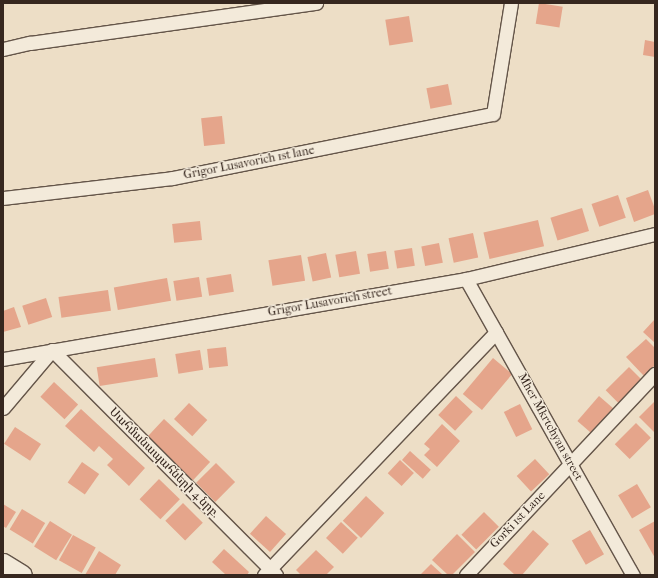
<!DOCTYPE html>
<meta charset="utf-8">
<style>
body{margin:0}
#map{position:relative;width:658px;height:578px;overflow:hidden;background:#eddec6;font-family:"IM FELL French Canon","Noto Serif Armenian",serif}
div>[style]{position:absolute}
.building>*{inset:0;background:#e5a58b;transform-origin:0 0}
.roads{filter:drop-shadow(1px 0 #645549) drop-shadow(-1px 0 #645549) drop-shadow(0 1px #645549) drop-shadow(0 -1px #645549)}
.street>*{height:13px;margin:-6.5px;padding:0 6.5px;transform-origin:6.5px;border-radius:6.5px;background:#f3eada}
.secondary>*{height:19px;margin:-9.5px;padding:0 9.5px;transform-origin:9.5px;border-radius:9.5px;background:#f3eada}
span{translate:-50% -50%;white-space:nowrap;text-align:center;line-height:1.15;-webkit-text-stroke:3px #f3eada;paint-order:stroke}
.street-label{font-size:12px;color:#36271f}
.frame{position:absolute;inset:0;border:4px solid #36271f;pointer-events:none}
</style>
<div id="map">
<div class="building">
<i style="left:539px;top:3px;width:24px;height:21px;rotate:9deg"></i>
<i style="left:409px;top:16px;width:26px;height:24px;rotate:81deg"></i>
<i style="clip-path:polygon(645px 40px,655px 42px,655px 57px,643px 55px)"></i>
<i style="left:448px;top:84px;width:21px;height:22px;rotate:79deg"></i>
<i style="left:222px;top:116px;width:28px;height:21px;rotate:84deg"></i>
<i style="clip-path:polygon(648px 190px,655px 209px,655px 214px,634px 222px,626px 198px)"></i>
<i style="left:618px;top:195px;width:24px;height:28px;rotate:71deg"></i>
<i style="left:582px;top:208px;width:24px;height:33px;rotate:73deg"></i>
<i style="left:538px;top:220px;width:27px;height:56px;rotate:77deg"></i>
<i style="left:200px;top:221px;width:19px;height:28px;rotate:84deg"></i>
<i style="left:473px;top:233px;width:25px;height:25px;rotate:78deg"></i>
<i style="left:439px;top:243px;width:20px;height:18px;rotate:79deg"></i>
<i style="left:412px;top:248px;width:18px;height:18px;rotate:81deg"></i>
<i style="left:356px;top:251px;width:23px;height:21px;rotate:80deg"></i>
<i style="left:386px;top:251px;width:18px;height:19px;rotate:81deg"></i>
<i style="left:326px;top:253px;width:25px;height:19px;rotate:78deg"></i>
<i style="left:301px;top:255px;width:26px;height:33px;rotate:81deg"></i>
<i style="left:231px;top:274px;width:18px;height:25px;rotate:81deg"></i>
<i style="left:199px;top:277px;width:20px;height:26px;rotate:81deg"></i>
<i style="left:167px;top:278px;width:23px;height:54px;rotate:80deg"></i>
<i style="left:108px;top:290px;width:21px;height:50px;rotate:82deg"></i>
<i style="left:46px;top:298px;width:20px;height:25px;rotate:72deg"></i>
<i style="clip-path:polygon(14px 307px,21px 327px,3px 332px,3px 311px)"></i>
<i style="clip-path:polygon(655px 319px,655px 343px,643px 332px)"></i>
<i style="clip-path:polygon(646px 339px,655px 348px,655px 365px,644px 376px,626px 357px)"></i>
<i style="left:226px;top:347px;width:19px;height:19px;rotate:84deg"></i>
<i style="left:200px;top:350px;width:20px;height:25px;rotate:81deg"></i>
<i style="left:155px;top:358px;width:19px;height:59px;rotate:81deg"></i>
<i style="left:493px;top:358px;width:25px;height:47px;rotate:40deg"></i>
<i style="left:629px;top:367px;width:18px;height:33px;rotate:45deg"></i>
<i style="left:54px;top:382px;width:33px;height:20px;rotate:43deg"></i>
<i style="left:456px;top:396px;width:23px;height:26px;rotate:43deg"></i>
<i style="left:599px;top:396px;width:21px;height:33px;rotate:41deg"></i>
<i style="clip-path:polygon(655px 401px,655px 433px,639px 417px)"></i>
<i style="left:189px;top:403px;width:25px;height:22px;rotate:43deg"></i>
<i style="left:520px;top:404px;width:28px;height:18px;rotate:64deg"></i>
<i style="clip-path:polygon(81px 409px,145px 468px,129px 486px,107px 465px,113px 459px,99px 446px,94px 452px,65px 426px)"></i>
<i style="left:164px;top:419px;width:63px;height:25px;rotate:43deg"></i>
<i style="left:636px;top:423px;width:21px;height:30px;rotate:45deg"></i>
<i style="clip-path:polygon(442px 424px,460px 441px,437px 467px,424px 455px,430px 449px,424px 444px)"></i>
<i style="left:15px;top:427px;width:31px;height:20px;rotate:33deg"></i>
<i style="left:410px;top:451px;width:28px;height:12px;rotate:42deg"></i>
<i style="left:535px;top:459px;width:21px;height:25px;rotate:47deg"></i>
<i style="left:400px;top:460px;width:19px;height:18px;rotate:43deg"></i>
<i style="left:82px;top:462px;width:21px;height:25px;rotate:35deg"></i>
<i style="left:216px;top:463px;width:27px;height:28px;rotate:45deg"></i>
<i style="left:159px;top:479px;width:29px;height:28px;rotate:44deg"></i>
<i style="left:637px;top:484px;width:27px;height:22px;rotate:59deg"></i>
<i style="left:366px;top:496px;width:25px;height:34px;rotate:43deg"></i>
<i style="left:183px;top:503px;width:28px;height:25px;rotate:45deg"></i>
<i style="clip-path:polygon(3px 504px,16px 512px,6px 528px,3px 526px)"></i>
<i style="left:22px;top:509px;width:27px;height:24px;rotate:31deg"></i>
<i style="left:484px;top:512px;width:21px;height:32px;rotate:45deg"></i>
<i style="left:266px;top:516px;width:27px;height:24px;rotate:42deg"></i>
<i style="left:50px;top:521px;width:26px;height:30px;rotate:32deg"></i>
<i style="clip-path:polygon(655px 521px,655px 558px,639px 530px)"></i>
<i style="left:341px;top:522px;width:23px;height:22px;rotate:43deg"></i>
<i style="clip-path:polygon(533px 530px,549px 544px,522px 575px,515px 575px,503px 564px)"></i>
<i style="left:590px;top:530px;width:28px;height:21px;rotate:60deg"></i>
<i style="clip-path:polygon(457px 534px,475px 552px,452px 575px,448px 575px,432px 560px)"></i>
<i style="left:73px;top:535px;width:26px;height:29px;rotate:29deg"></i>
<i style="clip-path:polygon(224px 549px,249px 572px,247px 575px,226px 575px,212px 562px)"></i>
<i style="clip-path:polygon(316px 550px,334px 567px,326px 575px,301px 575px,296px 570px)"></i>
<i style="clip-path:polygon(99px 551px,121px 565px,115px 575px,85px 575px)"></i>
<i style="clip-path:polygon(431px 564px,443px 575px,420px 575px)"></i>
</div>
<div class="roads">
<div class="street">
<i style="left:3px;top:49px;width:28px;rotate:-13deg"></i>
<i style="left:30px;top:43px;width:289px;rotate:-8deg"></i>
<i style="left:3px;top:198px;width:170px;rotate:-6.7deg"></i>
<i style="left:172px;top:178px;width:327px;rotate:-11.3deg"></i>
<i style="left:493px;top:114px;width:112px;rotate:-80.8deg"></i>
<i style="left:466px;top:279px;width:340px;rotate:60.6deg"></i>
<i style="left:3px;top:359px;width:470px;rotate:-9.8deg"></i>
<i style="left:466px;top:279px;width:194px;rotate:-13.4deg"></i>
<i style="left:3px;top:408px;width:76px;rotate:-49.8deg"></i>
<i style="left:52px;top:350px;width:317px;rotate:45.1deg"></i>
<i style="left:264px;top:575px;width:336px;rotate:-46.3deg"></i>
<i style="left:466px;top:575px;width:276px;rotate:-46.8deg"></i>
</div>
<div class="secondary">
<i style="left:3px;top:563px;width:22px;rotate:32deg"></i>
</div>
</div>
<div class="street-label">
<span style="left:249px;top:163px;rotate:-11deg">Grigor Lusavorich 1st lane</span>
<span style="left:330px;top:302px;rotate:-10deg">Grigor Lusavorich street</span>
<span style="left:550px;top:427px;rotate:61deg">Mher Mkrtchyan street</span>
<span style="left:164px;top:463px;rotate:45deg">Սահմանապահների 4 նրբ.</span>
<span style="left:518px;top:520px;rotate:-46deg">Gorki 1st Lane</span>
</div>
<div class="frame"></div>
</div>
